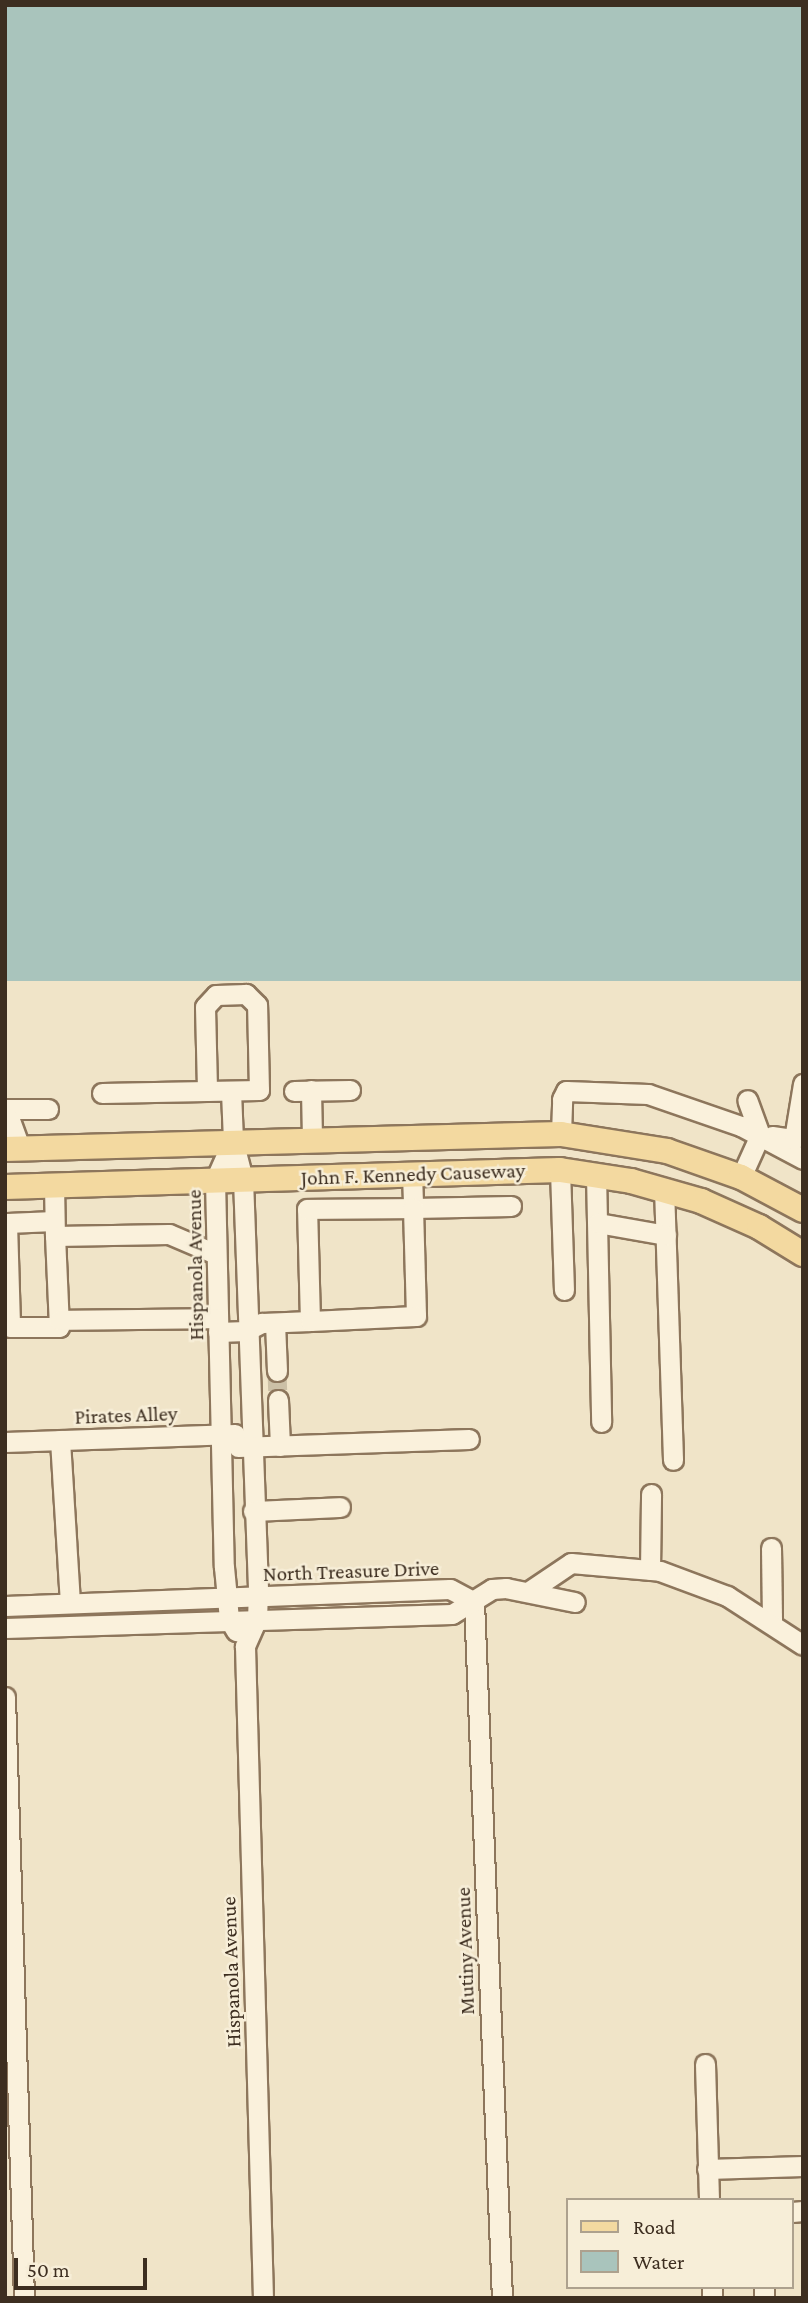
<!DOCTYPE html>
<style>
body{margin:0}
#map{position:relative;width:808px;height:2303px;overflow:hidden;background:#f0e4c8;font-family:"Crimson Pro",serif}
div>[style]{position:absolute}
.water>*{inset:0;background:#a9c4bc;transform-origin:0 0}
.minor-tunnel>*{height:19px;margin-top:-9.5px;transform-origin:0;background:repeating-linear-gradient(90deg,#ccc0a6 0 19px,transparent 0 29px)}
.roads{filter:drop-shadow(2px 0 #8d765c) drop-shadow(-2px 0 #8d765c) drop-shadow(0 2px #8d765c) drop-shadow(0 -2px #8d765c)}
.minor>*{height:19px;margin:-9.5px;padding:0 9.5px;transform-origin:9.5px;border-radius:9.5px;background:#faf1dc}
.major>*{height:24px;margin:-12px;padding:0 12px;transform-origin:12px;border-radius:12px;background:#f3d9a0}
span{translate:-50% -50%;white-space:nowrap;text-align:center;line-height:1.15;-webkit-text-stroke:5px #f7eed8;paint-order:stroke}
.street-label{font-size:21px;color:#3d2e20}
.frame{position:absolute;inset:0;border:7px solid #3d2e20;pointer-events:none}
.legend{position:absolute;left:566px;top:2198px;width:228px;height:91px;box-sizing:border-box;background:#f7eed8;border:2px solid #ada18e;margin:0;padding:9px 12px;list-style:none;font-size:21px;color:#3d2e20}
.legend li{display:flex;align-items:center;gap:14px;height:35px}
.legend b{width:35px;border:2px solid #ada18e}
.scale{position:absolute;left:14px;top:2258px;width:133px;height:32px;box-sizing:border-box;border:4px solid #3d2e20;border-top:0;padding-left:9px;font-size:21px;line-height:24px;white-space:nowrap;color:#3d2e20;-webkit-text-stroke:5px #f7eed8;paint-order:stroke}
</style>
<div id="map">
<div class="water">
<i style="left:5px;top:5px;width:798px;height:976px"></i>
</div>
<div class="minor-tunnel">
<i style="left:277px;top:1371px;width:29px;rotate:88deg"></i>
</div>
<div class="roads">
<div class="minor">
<i style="left:311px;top:1090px;width:49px;rotate:88.8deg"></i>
<i style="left:231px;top:1091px;width:49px;rotate:87.7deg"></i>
<i style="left:233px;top:1140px;width:40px;rotate:75.6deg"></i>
<i style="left:243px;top:1179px;width:412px;rotate:87.9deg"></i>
<i style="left:258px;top:1591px;width:28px;rotate:92deg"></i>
<i style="left:257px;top:1619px;width:30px;rotate:114deg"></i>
<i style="left:245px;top:1646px;width:652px;rotate:88.42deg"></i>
<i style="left:294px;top:1091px;width:56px;rotate:-1deg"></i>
<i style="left:102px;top:1093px;width:157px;rotate:-1.1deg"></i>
<i style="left:259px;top:1090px;width:85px;rotate:-91.3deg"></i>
<i style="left:257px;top:1005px;width:16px;rotate:-135deg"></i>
<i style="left:246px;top:994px;width:30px;rotate:178deg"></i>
<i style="left:216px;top:995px;width:16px;rotate:133deg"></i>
<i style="left:205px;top:1007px;width:84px;rotate:88.6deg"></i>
<i style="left:5px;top:1109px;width:43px"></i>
<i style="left:5px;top:1118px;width:5px;rotate:22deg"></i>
<i style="left:10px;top:1120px;width:30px;rotate:70deg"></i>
<i style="left:561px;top:1134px;width:35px;rotate:-88deg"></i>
<i style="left:562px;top:1099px;width:9px;rotate:-63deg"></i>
<i style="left:566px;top:1091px;width:82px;rotate:2.1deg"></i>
<i style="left:648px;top:1094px;width:98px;rotate:19deg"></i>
<i style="left:741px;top:1126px;width:70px;rotate:28deg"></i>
<i style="left:772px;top:1136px;width:22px;rotate:8deg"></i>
<i style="left:794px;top:1139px;width:56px;rotate:-80.7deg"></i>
<i style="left:233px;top:1140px;width:44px;rotate:114.2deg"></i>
<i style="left:215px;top:1180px;width:387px;rotate:88.7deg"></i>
<i style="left:224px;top:1567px;width:52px;rotate:84.5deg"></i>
<i style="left:229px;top:1619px;width:14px;rotate:60deg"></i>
<i style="left:560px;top:1170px;width:120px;rotate:88.1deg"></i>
<i style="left:412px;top:1174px;width:34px;rotate:88deg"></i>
<i style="left:413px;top:1208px;width:98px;rotate:-1.2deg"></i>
<i style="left:596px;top:1174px;width:248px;rotate:88.8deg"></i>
<i style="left:741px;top:1177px;width:46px;rotate:-65.7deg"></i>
<i style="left:760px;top:1135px;width:37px;rotate:-110deg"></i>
<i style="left:54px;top:1185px;width:51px;rotate:88.9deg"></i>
<i style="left:55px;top:1236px;width:114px;rotate:-1deg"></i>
<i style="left:169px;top:1234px;width:51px;rotate:23.1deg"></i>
<i style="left:664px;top:1188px;width:272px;rotate:88.1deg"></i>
<i style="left:54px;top:1221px;width:47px;rotate:177.6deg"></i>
<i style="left:7px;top:1223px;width:104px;rotate:88.3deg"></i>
<i style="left:10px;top:1327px;width:49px"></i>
<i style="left:59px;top:1327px;width:91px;rotate:-92.5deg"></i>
<i style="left:598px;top:1223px;width:69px;rotate:10deg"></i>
<i style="left:59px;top:1320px;width:159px;rotate:-0.7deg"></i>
<i style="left:275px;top:1323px;width:48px;rotate:87.6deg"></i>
<i style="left:218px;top:1332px;width:28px;rotate:-2deg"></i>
<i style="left:246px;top:1331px;width:18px;rotate:-27deg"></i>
<i style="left:262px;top:1323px;width:48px;rotate:-2.4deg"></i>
<i style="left:310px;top:1321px;width:112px;rotate:-91.5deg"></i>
<i style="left:307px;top:1209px;width:106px;rotate:-0.5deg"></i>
<i style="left:413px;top:1208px;width:108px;rotate:88.4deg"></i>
<i style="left:416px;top:1316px;width:106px;rotate:177.3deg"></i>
<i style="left:278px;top:1400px;width:46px;rotate:87.5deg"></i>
<i style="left:60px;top:1440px;width:163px;rotate:86.5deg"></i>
<i style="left:5px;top:1442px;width:230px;rotate:-2deg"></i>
<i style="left:238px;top:1447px;width:231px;rotate:-2deg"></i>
<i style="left:253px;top:1511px;width:87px;rotate:-2.6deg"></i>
<i style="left:771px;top:1548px;width:75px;rotate:89.2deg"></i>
<i style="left:650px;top:1570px;width:76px;rotate:-89.2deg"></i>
<i style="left:531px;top:1590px;width:48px;rotate:-34deg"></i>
<i style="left:571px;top:1563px;width:89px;rotate:5.1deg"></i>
<i style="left:660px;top:1571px;width:72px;rotate:20.5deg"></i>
<i style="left:727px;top:1596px;width:90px;rotate:32.8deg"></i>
<i style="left:474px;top:1602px;width:697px;rotate:87.7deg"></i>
<i style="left:5px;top:1606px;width:445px;rotate:-2.2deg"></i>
<i style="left:450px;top:1589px;width:27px;rotate:28deg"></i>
<i style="left:5px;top:1628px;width:447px;rotate:-1.8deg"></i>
<i style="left:452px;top:1614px;width:47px;rotate:-32deg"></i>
<i style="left:492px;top:1589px;width:14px;rotate:-4deg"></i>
<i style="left:506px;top:1588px;width:70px;rotate:11.5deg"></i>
<i style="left:5px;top:1697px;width:601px;rotate:88.19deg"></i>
<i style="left:705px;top:2064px;width:136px;rotate:88.3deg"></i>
<i style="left:707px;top:2169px;width:96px;rotate:-1.8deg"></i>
<i style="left:792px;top:2212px;width:11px;rotate:-5deg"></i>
<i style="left:712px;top:2287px;width:11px;rotate:90deg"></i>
<i style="left:764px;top:2287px;width:11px;rotate:90deg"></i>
</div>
<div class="major">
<i style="left:5px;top:1149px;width:556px;rotate:-1.55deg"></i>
<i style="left:561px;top:1134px;width:107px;rotate:9.1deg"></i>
<i style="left:667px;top:1151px;width:78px;rotate:19.4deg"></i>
<i style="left:741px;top:1177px;width:70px;rotate:28deg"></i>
<i style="left:5px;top:1187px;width:555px;rotate:-1.75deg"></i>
<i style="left:560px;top:1170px;width:72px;rotate:8.8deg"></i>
<i style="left:631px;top:1181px;width:73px;rotate:15.9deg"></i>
<i style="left:701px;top:1201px;width:64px;rotate:24.1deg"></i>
<i style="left:759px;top:1227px;width:52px;rotate:31.5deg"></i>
</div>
</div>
<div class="street-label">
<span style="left:413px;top:1174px;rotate:-2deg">John F. Kennedy Causeway</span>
<span style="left:195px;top:1265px;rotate:-91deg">Hispanola Avenue</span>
<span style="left:126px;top:1415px;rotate:-2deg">Pirates Alley</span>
<span style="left:351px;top:1571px;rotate:-2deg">North Treasure Drive</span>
<span style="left:465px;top:1951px;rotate:-92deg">Mutiny Avenue</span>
<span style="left:231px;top:1972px;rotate:-92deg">Hispanola Avenue</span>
</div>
<div class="frame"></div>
<ul class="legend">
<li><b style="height:9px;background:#f3d9a0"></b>Road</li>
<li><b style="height:19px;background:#a9c4bc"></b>Water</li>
</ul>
<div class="scale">50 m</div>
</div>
